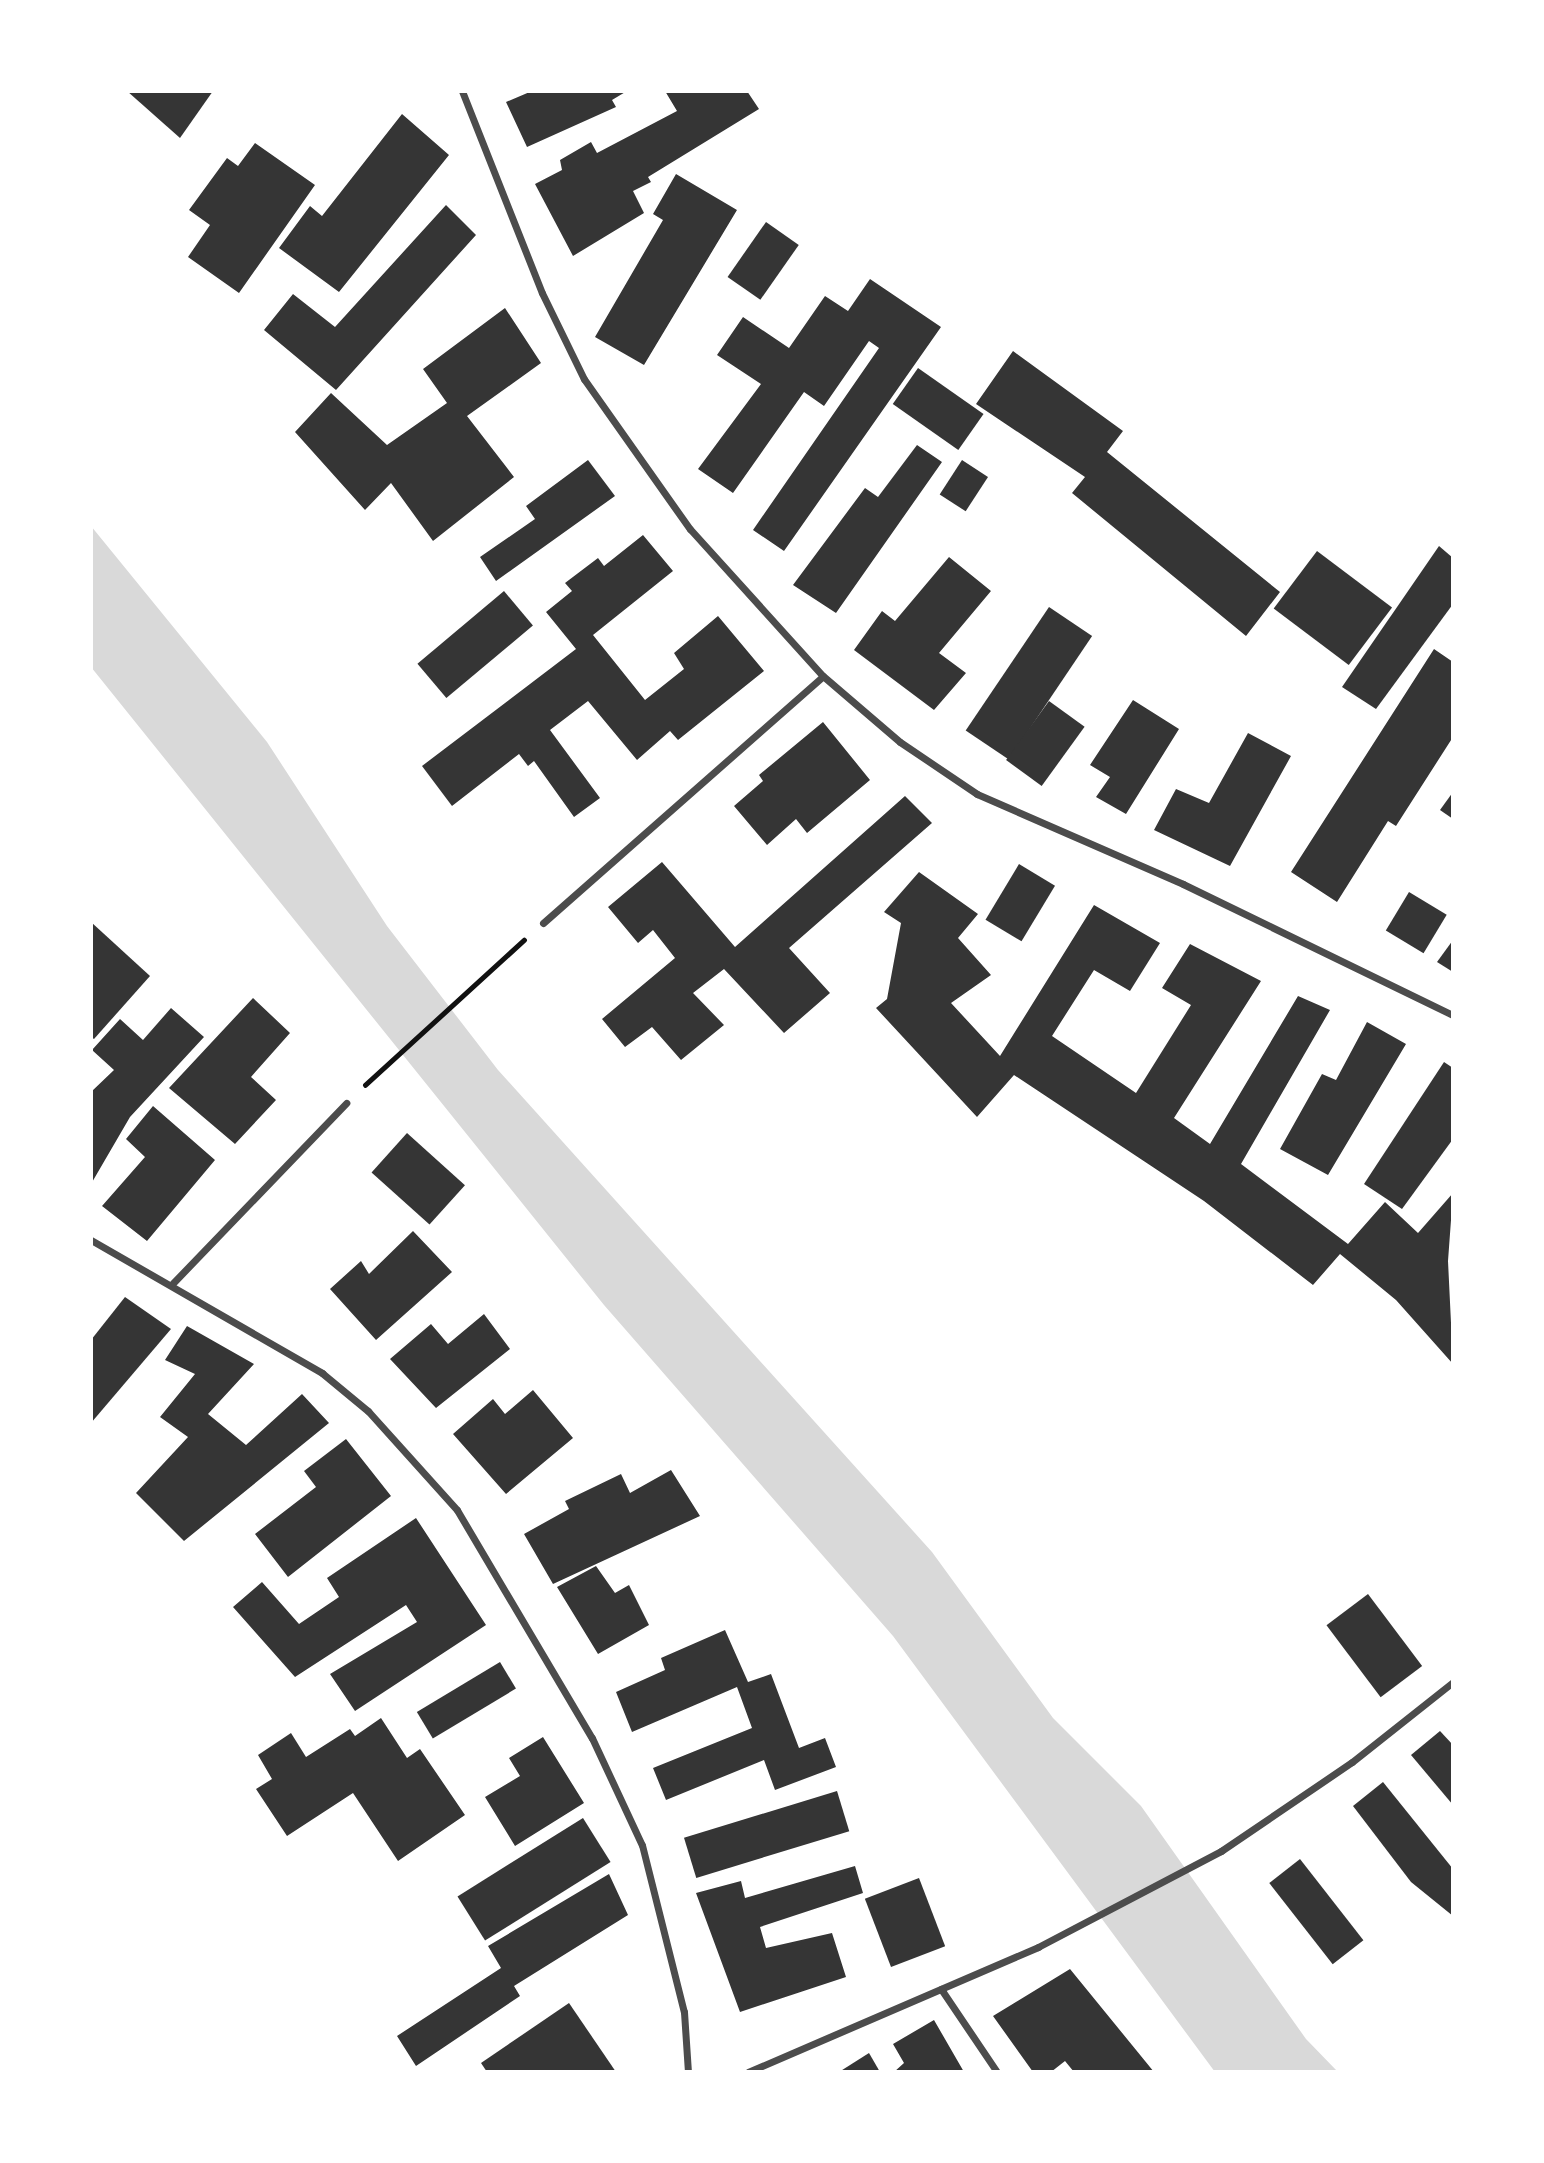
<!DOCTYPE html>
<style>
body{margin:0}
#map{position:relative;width:1544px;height:2163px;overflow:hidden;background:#fff;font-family:Barlow,sans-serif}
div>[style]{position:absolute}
.water>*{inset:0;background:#d9d9d9}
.building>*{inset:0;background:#353535;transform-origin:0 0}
.path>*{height:4.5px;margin:-2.25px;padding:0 2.25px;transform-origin:2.25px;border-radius:2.25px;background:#111}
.minor>*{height:7px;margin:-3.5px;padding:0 3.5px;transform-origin:3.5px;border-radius:3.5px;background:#4c4c4c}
span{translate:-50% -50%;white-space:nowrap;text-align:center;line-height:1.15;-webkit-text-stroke:7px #fff;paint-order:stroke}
.frame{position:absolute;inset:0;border:93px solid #fff;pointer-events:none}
</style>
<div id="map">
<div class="water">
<i style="clip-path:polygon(91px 526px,267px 742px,387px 926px,498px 1070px,932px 1552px,1053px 1718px,1141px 1806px,1306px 2039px,1338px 2072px,1215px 2072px,893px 1636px,604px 1305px,91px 667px)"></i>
</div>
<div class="building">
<i style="clip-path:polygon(127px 91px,213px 91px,180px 138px)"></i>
<i style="clip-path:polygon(532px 91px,627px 91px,612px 100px,616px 107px,527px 147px,506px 102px)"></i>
<i style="clip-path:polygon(665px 91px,747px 91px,759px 109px,648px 177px,651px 182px,633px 191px,644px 213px,573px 256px,535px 184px,562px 170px,560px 160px,591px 142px,597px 153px,677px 111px)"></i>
<i style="clip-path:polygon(402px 114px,449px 155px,339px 292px,279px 248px,310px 206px,322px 216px)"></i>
<i style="clip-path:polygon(255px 143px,315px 185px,239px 293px,188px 257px,210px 225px,189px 210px,227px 158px,238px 166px)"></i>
<i style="clip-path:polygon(676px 174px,737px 210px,644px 365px,595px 337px,663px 220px,653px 214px)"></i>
<i style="clip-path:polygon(446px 205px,476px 235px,336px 390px,264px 330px,293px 294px,335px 327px)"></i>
<i style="left:766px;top:222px;width:40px;height:67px;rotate:35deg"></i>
<i style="clip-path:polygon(870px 279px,941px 327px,784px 551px,753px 530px,879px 348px,869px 341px,824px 406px,804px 392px,733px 493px,698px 469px,761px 384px,717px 355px,743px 317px,789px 348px,825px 296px,848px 311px)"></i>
<i style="clip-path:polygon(505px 308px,541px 363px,467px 416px,514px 477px,433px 541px,391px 483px,365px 510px,295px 432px,331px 393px,387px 445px,447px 403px,423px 369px)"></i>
<i style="clip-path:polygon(1013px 351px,1123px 431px,1107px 452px,1280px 592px,1246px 636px,1072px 493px,1085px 477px,976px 404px)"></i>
<i style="left:918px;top:368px;width:80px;height:44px;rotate:35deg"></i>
<i style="clip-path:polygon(917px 445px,942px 462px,836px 613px,793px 585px,865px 488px,878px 497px)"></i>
<i style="clip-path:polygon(588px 460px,615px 496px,496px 581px,480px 557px,535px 519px,526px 506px)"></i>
<i style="left:962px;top:460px;width:31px;height:41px;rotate:33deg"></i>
<i style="clip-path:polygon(643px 535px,673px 571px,593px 635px,645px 700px,684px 669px,674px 653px,718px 616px,764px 671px,678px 740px,670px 731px,637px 760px,588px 701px,550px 730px,600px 798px,574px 817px,534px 761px,528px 766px,519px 754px,452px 806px,422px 766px,576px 649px,546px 612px,572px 591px,565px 583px,598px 558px,604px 566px)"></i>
<i style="clip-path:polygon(1439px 546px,1453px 558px,1453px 604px,1376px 709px,1342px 687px)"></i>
<i style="left:1317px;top:551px;width:94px;height:72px;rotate:37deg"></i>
<i style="clip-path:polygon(949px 557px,991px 591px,939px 653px,966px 673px,934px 710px,854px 650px,882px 611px,895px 621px)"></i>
<i style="left:504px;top:591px;width:45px;height:113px;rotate:50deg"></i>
<i style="left:1049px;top:607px;width:52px;height:149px;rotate:34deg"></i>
<i style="clip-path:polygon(1434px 649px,1453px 662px,1453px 737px,1396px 826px,1388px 821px,1337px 902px,1291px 872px)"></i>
<i style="clip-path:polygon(1133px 700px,1179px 729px,1126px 814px,1096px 797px,1110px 777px,1090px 765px)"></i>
<i style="left:1049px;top:701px;width:44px;height:73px;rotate:36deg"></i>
<i style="clip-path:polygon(823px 722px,870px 780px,807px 833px,796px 819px,767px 845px,734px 806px,763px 781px,759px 775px)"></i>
<i style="clip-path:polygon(1248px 733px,1291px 756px,1230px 866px,1154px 830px,1176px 789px,1209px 803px)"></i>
<i style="clip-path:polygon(1453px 792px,1453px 819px,1440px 810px)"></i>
<i style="clip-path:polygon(905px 796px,932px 823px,789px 948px,830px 993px,784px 1033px,724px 969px,693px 993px,724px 1025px,681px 1060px,652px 1027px,625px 1047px,602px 1019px,675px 958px,653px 930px,638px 943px,608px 907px,662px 862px,735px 947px)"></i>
<i style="left:1019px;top:864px;width:42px;height:65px;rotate:31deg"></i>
<i style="clip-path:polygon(919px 872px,978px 914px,958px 938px,991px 975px,951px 1003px,1000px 1056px,1094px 905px,1160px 943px,1130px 991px,1094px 970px,1052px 1036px,1136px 1093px,1191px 1005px,1162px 988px,1190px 944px,1261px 981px,1174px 1118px,1210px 1144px,1298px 996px,1330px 1010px,1241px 1164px,1348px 1244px,1385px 1202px,1418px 1233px,1453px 1193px,1448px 1261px,1453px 1364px,1396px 1300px,1340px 1254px,1313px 1285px,1204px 1201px,1014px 1075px,977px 1117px,876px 1008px,887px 999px,901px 923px,884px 912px)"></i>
<i style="left:1409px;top:892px;width:44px;height:45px;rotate:31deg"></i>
<i style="clip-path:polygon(91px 922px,150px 976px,94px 1039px,91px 1037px)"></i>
<i style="clip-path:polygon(1453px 940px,1453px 972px,1437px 962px)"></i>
<i style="clip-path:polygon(253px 998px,290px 1033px,251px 1077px,276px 1100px,235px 1144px,169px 1088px)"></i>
<i style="clip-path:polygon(171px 1008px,204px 1037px,130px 1117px,91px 1184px,91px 1092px,114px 1070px,92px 1050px,120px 1019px,143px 1040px)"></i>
<i style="clip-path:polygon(1367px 1022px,1406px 1044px,1328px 1175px,1280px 1149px,1322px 1074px,1336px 1080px)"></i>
<i style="clip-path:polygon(1444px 1062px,1453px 1068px,1453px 1139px,1402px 1209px,1364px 1184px)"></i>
<i style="clip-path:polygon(153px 1106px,215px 1160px,147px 1241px,102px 1206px,145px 1157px,126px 1139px)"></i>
<i style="left:407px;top:1133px;width:78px;height:53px;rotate:42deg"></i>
<i style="clip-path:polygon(413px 1231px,452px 1272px,376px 1340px,330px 1289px,361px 1261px,369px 1274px)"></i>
<i style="clip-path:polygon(125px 1297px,171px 1329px,91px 1423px,91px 1340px)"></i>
<i style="clip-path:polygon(484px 1314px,510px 1349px,436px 1408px,390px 1359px,431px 1324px,448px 1344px)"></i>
<i style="clip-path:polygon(187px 1326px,254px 1364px,208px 1414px,246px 1445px,302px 1394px,329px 1423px,184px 1541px,136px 1493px,188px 1437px,160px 1417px,195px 1374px,165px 1360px)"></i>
<i style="clip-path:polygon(533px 1390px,573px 1438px,506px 1494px,453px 1434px,493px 1399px,505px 1414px)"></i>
<i style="clip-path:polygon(346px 1439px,391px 1496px,288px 1577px,255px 1534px,316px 1487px,304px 1471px)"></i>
<i style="clip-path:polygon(671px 1470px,700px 1516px,553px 1584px,524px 1534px,569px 1509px,565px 1501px,621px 1474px,630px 1493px)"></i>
<i style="clip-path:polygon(416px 1518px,486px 1625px,355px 1711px,330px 1674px,417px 1622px,406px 1605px,295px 1677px,233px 1607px,262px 1582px,299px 1624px,339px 1597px,327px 1578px)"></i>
<i style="clip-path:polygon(596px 1566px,615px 1593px,629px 1585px,649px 1625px,598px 1654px,557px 1587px)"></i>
<i style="left:1368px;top:1594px;width:90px;height:52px;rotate:53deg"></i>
<i style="clip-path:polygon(725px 1630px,748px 1682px,771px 1674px,799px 1748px,825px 1738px,836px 1767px,775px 1790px,764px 1760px,666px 1800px,653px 1768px,752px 1728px,737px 1687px,632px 1732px,616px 1692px,665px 1670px,661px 1658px)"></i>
<i style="left:500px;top:1662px;width:31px;height:97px;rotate:59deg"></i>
<i style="clip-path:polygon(381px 1718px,407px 1758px,420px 1749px,465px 1815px,398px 1861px,353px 1793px,287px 1836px,256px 1789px,272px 1779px,258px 1755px,291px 1733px,306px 1757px,350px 1729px,355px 1736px)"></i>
<i style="clip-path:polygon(1440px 1731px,1453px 1745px,1453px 1805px,1411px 1755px)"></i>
<i style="clip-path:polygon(543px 1737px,584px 1803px,515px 1846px,485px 1797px,520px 1776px,509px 1758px)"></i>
<i style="clip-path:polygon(1383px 1782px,1453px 1869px,1453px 1916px,1411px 1882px,1353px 1806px)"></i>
<i style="left:837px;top:1791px;width:42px;height:160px;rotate:73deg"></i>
<i style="left:583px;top:1818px;width:52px;height:148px;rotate:58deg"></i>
<i style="left:1300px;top:1859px;width:103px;height:39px;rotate:52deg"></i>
<i style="clip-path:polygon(855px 1866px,863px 1893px,760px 1927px,766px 1948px,832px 1933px,846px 1977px,740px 2012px,696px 1893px,741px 1881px,745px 1898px)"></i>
<i style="clip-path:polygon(609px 1874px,628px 1915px,514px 1986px,520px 1996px,416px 2066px,397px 2036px,501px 1968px,488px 1946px)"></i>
<i style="left:919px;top:1878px;width:73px;height:58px;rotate:69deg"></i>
<i style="clip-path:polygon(1070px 1969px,1154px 2072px,1074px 2072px,1065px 2061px,1051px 2072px,1033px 2072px,993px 2016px)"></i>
<i style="clip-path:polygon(569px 2003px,616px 2072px,487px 2072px,481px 2063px)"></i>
<i style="clip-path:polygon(934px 2020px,964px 2072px,894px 2072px,904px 2063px,893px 2044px)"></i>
<i style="clip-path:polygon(869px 2053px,880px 2072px,839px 2072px)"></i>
</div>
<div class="path">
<i style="left:365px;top:1085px;width:215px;rotate:-42.4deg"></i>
</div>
<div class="minor">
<i style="left:462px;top:91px;width:217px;rotate:68.4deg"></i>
<i style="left:542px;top:293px;width:96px;rotate:64deg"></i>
<i style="left:584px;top:379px;width:184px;rotate:54.8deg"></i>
<i style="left:690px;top:529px;width:198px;rotate:47.9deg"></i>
<i style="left:823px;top:676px;width:101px;rotate:40.6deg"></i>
<i style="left:900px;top:742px;width:93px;rotate:34deg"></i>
<i style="left:977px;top:794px;width:225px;rotate:23.6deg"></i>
<i style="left:1183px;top:884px;width:300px;rotate:25.9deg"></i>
<i style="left:543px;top:923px;width:373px;rotate:-41.4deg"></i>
<i style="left:91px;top:1240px;width:267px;rotate:29.9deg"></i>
<i style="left:322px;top:1373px;width:60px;rotate:39.6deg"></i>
<i style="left:368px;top:1411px;width:133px;rotate:48deg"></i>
<i style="left:457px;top:1510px;width:265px;rotate:59.4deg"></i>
<i style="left:592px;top:1738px;width:118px;rotate:65deg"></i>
<i style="left:642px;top:1845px;width:172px;rotate:75.9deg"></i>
<i style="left:684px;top:2012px;width:60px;rotate:86.2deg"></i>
<i style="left:173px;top:1283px;width:250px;rotate:-46.1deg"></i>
<i style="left:941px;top:1989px;width:100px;rotate:56deg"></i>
<i style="left:748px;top:2072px;width:316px;rotate:-23.3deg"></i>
<i style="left:1038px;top:1947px;width:207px;rotate:-27.7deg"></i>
<i style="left:1221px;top:1851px;width:158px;rotate:-34.2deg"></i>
<i style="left:1352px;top:1762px;width:129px;rotate:-38.4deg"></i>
</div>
<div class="frame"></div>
</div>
